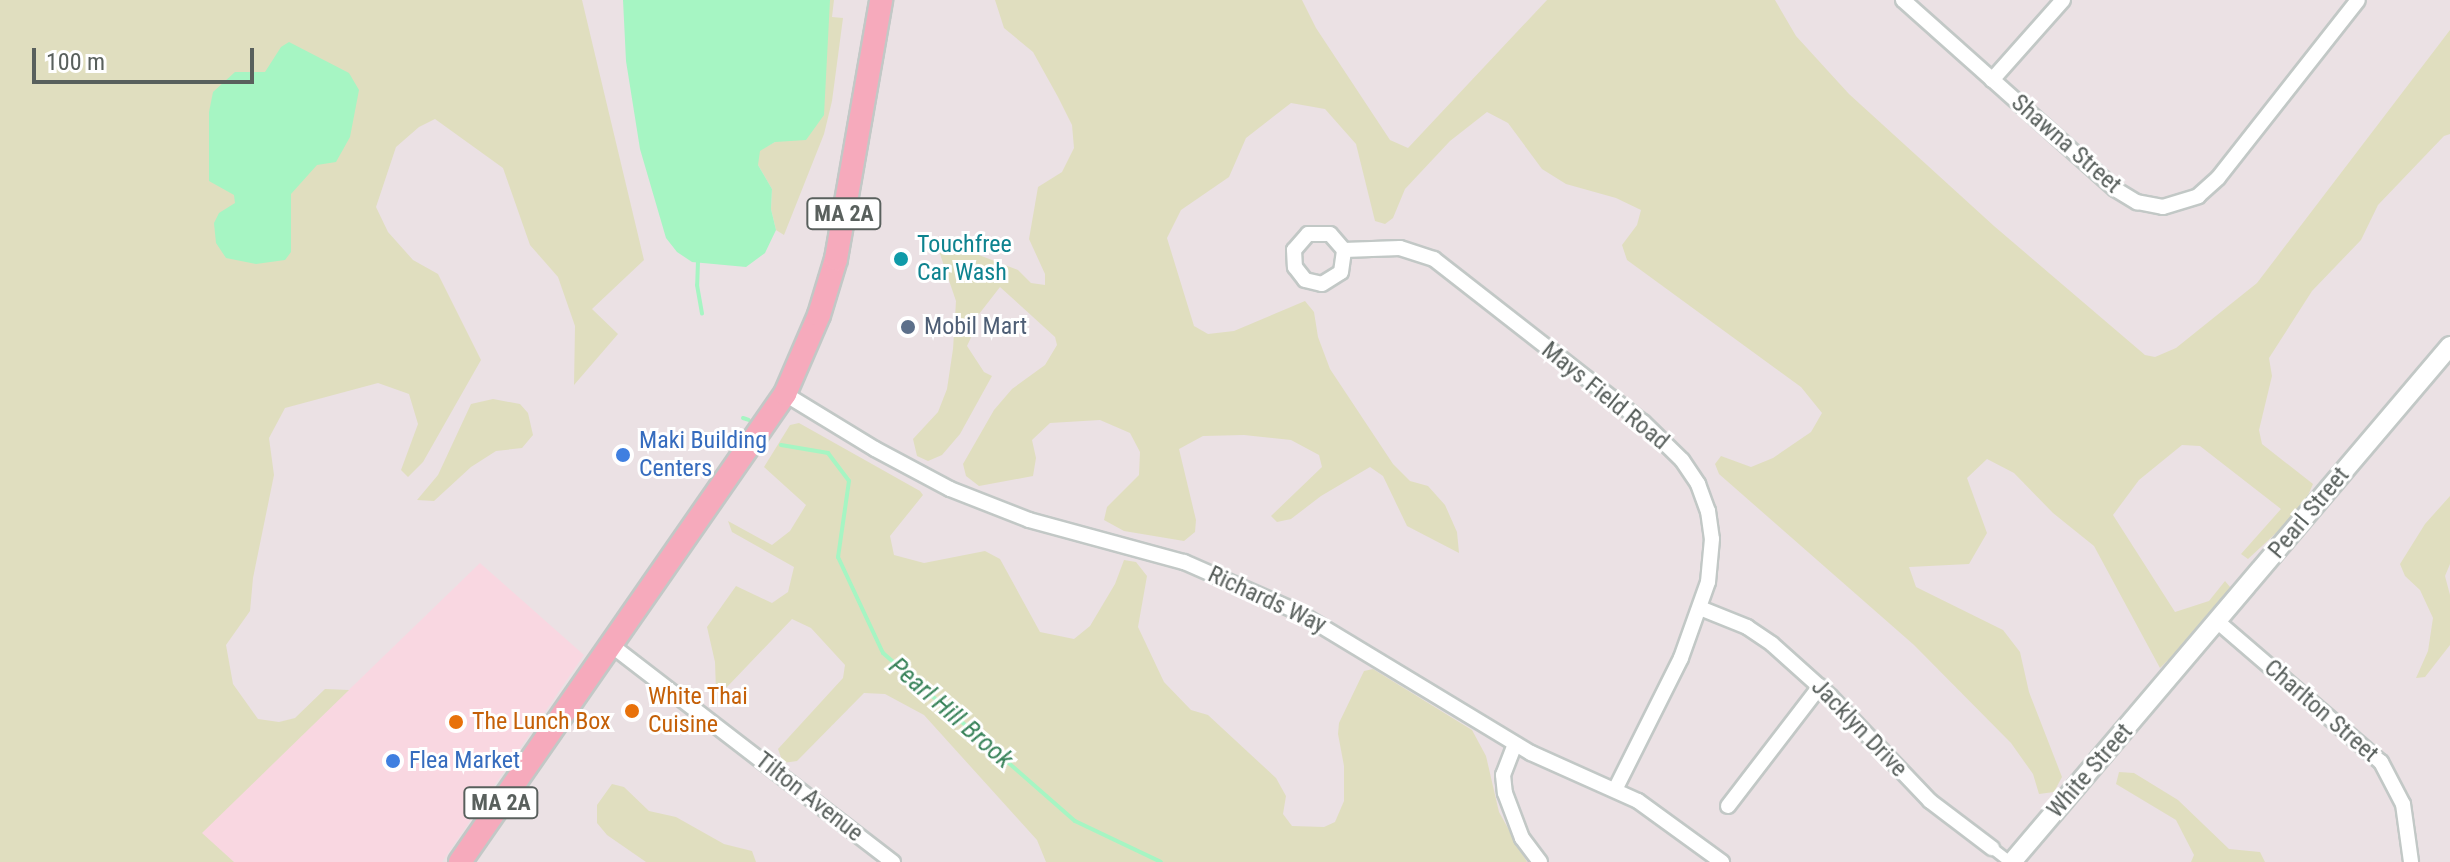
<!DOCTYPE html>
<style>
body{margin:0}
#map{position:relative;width:2450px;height:862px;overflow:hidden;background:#ebe1e4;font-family:"Roboto Condensed",sans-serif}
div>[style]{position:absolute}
.commercial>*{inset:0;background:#f9d7e1}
.green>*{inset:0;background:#e0debf}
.water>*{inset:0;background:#a6f5c3}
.stream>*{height:4px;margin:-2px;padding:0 2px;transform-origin:2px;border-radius:2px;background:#a6f5c3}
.roads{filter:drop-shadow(2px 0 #c2c8c6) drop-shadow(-2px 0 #c2c8c6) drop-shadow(0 2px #c2c8c6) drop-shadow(0 -2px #c2c8c6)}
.pedestrian>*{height:10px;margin:-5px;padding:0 5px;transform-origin:5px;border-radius:5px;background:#fff}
.minor>*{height:14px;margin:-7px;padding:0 7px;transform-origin:7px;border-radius:7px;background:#fff}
.tertiary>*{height:18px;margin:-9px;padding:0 9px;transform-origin:9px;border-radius:9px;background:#fff}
.primary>*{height:22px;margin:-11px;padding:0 11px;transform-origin:11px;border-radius:11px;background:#f6aabc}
.dots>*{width:22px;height:22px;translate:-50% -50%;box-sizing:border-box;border:4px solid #fff;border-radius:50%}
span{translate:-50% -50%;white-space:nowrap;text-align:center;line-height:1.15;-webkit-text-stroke:6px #fff;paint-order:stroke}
.shield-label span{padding:2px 6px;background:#fff;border:2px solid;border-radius:6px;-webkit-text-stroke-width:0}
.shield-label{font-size:22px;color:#59605d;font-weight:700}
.street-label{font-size:24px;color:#59605d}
.culture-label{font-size:24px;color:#0d838f}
.left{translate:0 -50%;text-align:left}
.service-label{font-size:24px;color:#4e5e75}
.shop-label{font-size:24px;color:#366cbe}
.food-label{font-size:24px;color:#c56008}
.water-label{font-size:26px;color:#3a845b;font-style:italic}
.scale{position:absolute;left:32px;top:48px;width:222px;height:36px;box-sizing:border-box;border:4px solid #59605d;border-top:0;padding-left:10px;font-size:24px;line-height:28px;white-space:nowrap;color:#59605d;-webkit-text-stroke:6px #fff;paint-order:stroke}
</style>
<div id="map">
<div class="commercial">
<i style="clip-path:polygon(480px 563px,584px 655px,442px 862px,234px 862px,201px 833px)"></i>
</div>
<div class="green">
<i style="clip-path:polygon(0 0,582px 0,644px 260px,592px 309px,618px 334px,574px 385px,575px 326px,558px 277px,530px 245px,503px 168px,435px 119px,419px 127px,396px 147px,376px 207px,388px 232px,413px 260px,438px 274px,481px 360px,423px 462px,408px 477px,401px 470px,418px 424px,409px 394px,378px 383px,285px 408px,269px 438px,274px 475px,253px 578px,250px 611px,226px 645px,233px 684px,258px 719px,279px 722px,295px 718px,325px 689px,349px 690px,202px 833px,234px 862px,0 862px)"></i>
<i style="clip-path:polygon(830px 0,834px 0,832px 17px,843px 18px,832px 101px,824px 134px,784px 235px,776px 230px,771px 209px,772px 189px,758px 165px,757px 157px,760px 150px,775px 142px)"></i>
<i style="clip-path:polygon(995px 0,1302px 0,1316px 28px,1390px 140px,1408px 148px,1547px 0,1775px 0,1796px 36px,1849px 94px,1994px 226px,2145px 355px,2155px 357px,2176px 348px,2257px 283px,2450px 30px,2450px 134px,2444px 136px,2378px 205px,2361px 240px,2312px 291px,2269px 358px,2272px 376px,2259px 430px,2262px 444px,2313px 484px,2302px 509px,2248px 559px,2241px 554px,2281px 509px,2200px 446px,2182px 445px,2139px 480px,2113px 515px,2175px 612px,2209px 601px,2225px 581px,2236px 594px,2160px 668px,2094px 546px,2053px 513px,2014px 473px,1987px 459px,1967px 478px,1987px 533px,1969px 564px,1909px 567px,1916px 587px,2003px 630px,2020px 652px,2029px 692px,2062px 777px,2054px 792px,2039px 794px,2033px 774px,2011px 743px,1914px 645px,1719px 474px,1715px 464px,1721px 456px,1751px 467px,1773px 458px,1811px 432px,1822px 413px,1801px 387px,1627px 260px,1622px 245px,1637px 225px,1641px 210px,1616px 198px,1566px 184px,1542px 169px,1508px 123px,1487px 112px,1450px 141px,1405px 189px,1393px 218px,1385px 224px,1375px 221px,1356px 144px,1325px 109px,1291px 103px,1246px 138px,1229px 177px,1181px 210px,1167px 238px,1194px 326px,1208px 334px,1234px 331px,1305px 301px,1314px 312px,1318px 337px,1330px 369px,1393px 464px,1410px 481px,1428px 486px,1445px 505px,1457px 532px,1459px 553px,1407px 526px,1383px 476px,1370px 467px,1321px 496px,1291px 519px,1277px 522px,1271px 516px,1322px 467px,1319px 455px,1291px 440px,1244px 435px,1203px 436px,1179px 449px,1196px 520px,1195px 532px,1184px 541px,1124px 531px,1104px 520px,1107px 507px,1139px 475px,1140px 452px,1130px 433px,1100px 420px,1050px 423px,1032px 440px,1036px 458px,1033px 476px,979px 486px,966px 476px,963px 464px,994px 410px,1012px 389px,1045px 365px,1057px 345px,1055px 337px,1000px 287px,969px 327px,974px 331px,967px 346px,984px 372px,992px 376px,960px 434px,942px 455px,928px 461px,917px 456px,913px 439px,938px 412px,947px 389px,953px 349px,956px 301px,939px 251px,945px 242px,1018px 270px,1031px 283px,1045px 285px,1045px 274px,1029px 239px,1038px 187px,1062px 172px,1074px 148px,1072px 125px,1058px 97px,1033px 52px,1004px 28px)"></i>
<i style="clip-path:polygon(493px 399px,520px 404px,528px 413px,533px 435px,522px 448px,496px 451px,471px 467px,434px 501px,417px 500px,438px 475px,471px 404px)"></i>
<i style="clip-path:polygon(799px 423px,920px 491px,923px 495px,890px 536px,894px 555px,924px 563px,985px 551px,1000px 559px,1040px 632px,1074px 639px,1090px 626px,1115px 584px,1124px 560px,1136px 562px,1147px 576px,1138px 627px,1164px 682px,1191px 710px,1208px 715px,1276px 778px,1286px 796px,1283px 814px,1292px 826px,1324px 827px,1335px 822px,1344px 801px,1344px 766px,1338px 734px,1339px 723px,1364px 671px,1373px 669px,1472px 730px,1486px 756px,1499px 812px,1527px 862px,1046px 862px,1037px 840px,924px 715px,885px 694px,864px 693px,797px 761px,783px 763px,778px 749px,843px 678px,845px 665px,811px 628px,792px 619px,727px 687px,716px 691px,715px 662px,707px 627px,736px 586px,772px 603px,788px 592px,794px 567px,732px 532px,728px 521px,772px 545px,790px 531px,806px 505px,764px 467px,790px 425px)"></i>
<i style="clip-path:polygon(2450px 496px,2450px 564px,2445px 576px,2450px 595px,2450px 645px,2425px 677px,2416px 678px,2428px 651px,2433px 618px,2420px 590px,2405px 576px,2400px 564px,2425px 524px)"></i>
<i style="clip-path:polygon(2119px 772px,2134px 773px,2178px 800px,2229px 849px,2260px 852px,2265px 862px,2191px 862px,2194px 855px,2176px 820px,2116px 784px)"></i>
<i style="clip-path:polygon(612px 784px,624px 787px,649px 811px,676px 817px,724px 844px,752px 851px,756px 862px,646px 862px,607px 835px,597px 823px,597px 805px)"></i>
</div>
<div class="water">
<i style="clip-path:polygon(623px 0,830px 0,824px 115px,806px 140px,775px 142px,760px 151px,758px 165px,772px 189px,771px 209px,776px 230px,765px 253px,746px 267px,692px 262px,677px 252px,666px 238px,640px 149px,626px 61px)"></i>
<i style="clip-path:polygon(289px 42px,349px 73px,359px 90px,350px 137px,336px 162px,317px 165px,291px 194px,291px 252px,285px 260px,256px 264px,226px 258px,216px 243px,214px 223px,219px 213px,235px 203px,234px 195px,209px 181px,209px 112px,213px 92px,235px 72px,265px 72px,281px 47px)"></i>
</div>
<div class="stream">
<i style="left:698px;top:261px;width:24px;rotate:92deg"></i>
<i style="left:697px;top:285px;width:29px;rotate:80deg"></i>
<i style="left:743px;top:418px;width:6px;rotate:18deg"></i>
<i style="left:781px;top:445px;width:48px;rotate:9.7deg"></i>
<i style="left:828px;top:453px;width:35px;rotate:53deg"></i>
<i style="left:849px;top:481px;width:77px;rotate:98.2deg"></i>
<i style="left:838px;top:557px;width:106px;rotate:64.9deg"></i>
<i style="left:883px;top:653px;width:255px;rotate:41.2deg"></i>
<i style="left:1075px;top:821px;width:95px;rotate:25.5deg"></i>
</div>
<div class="roads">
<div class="pedestrian">
<i style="left:1992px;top:848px;width:23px;rotate:38deg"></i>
</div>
<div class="minor">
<i style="left:1903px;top:0;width:284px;rotate:41.7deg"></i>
<i style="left:2115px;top:189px;width:26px;rotate:31deg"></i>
<i style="left:2137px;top:202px;width:26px;rotate:11deg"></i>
<i style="left:2163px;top:207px;width:37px;rotate:-17deg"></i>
<i style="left:2198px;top:196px;width:27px;rotate:-42deg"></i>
<i style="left:2218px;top:178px;width:226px;rotate:-51.8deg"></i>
<i style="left:1992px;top:80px;width:107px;rotate:-48.4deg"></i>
<i style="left:1344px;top:250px;width:21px;rotate:-131deg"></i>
<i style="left:1330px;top:234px;width:22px;rotate:180deg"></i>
<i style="left:1308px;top:234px;width:21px;rotate:131deg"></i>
<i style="left:1294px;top:250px;width:17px;rotate:87deg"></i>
<i style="left:1295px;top:267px;width:16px;rotate:52deg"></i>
<i style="left:1305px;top:280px;width:17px;rotate:13deg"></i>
<i style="left:1322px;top:284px;width:22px;rotate:-32deg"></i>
<i style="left:1341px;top:272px;width:22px;rotate:-82deg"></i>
<i style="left:1344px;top:250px;width:56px;rotate:-2deg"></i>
<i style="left:1400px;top:248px;width:36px;rotate:18deg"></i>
<i style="left:1434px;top:259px;width:265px;rotate:38deg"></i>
<i style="left:1643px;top:422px;width:54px;rotate:44.3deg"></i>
<i style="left:1682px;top:460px;width:29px;rotate:56deg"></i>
<i style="left:1698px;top:484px;width:29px;rotate:70deg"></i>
<i style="left:1708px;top:511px;width:28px;rotate:82deg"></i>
<i style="left:1712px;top:539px;width:43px;rotate:95.3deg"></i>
<i style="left:1708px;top:582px;width:81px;rotate:109.6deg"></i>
<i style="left:1681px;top:658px;width:145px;rotate:116.6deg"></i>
<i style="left:785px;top:394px;width:105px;rotate:31.4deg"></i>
<i style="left:875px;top:449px;width:85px;rotate:28.1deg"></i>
<i style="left:950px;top:489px;width:85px;rotate:21.4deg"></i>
<i style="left:1029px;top:520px;width:161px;rotate:15.2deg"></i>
<i style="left:1184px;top:562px;width:124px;rotate:23.7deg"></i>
<i style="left:1298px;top:612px;width:272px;rotate:31.2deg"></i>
<i style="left:1531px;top:753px;width:117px;rotate:24.2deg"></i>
<i style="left:1638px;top:801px;width:104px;rotate:36deg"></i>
<i style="left:1700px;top:608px;width:51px;rotate:22deg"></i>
<i style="left:1747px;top:627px;width:30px;rotate:34deg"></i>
<i style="left:1772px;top:644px;width:79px;rotate:41.9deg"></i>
<i style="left:1831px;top:697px;width:144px;rotate:46.4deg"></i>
<i style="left:1930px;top:801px;width:78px;rotate:37.2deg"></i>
<i style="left:2218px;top:622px;width:215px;rotate:40.7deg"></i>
<i style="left:2381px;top:762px;width:47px;rotate:62.4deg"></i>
<i style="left:2403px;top:804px;width:59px;rotate:82.1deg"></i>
<i style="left:611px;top:645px;width:356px;rotate:37.6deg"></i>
<i style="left:1515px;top:744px;width:33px;rotate:111deg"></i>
<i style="left:1503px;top:775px;width:18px;rotate:84deg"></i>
<i style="left:1505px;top:793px;width:48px;rotate:69.3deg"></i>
<i style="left:1522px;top:838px;width:30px;rotate:53deg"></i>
<i style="left:1728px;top:806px;width:151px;rotate:-52.5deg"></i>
</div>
<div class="tertiary">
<i style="left:2012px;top:862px;width:677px;rotate:-49.67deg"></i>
</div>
<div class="primary">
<i style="left:460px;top:862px;width:570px;rotate:-55.22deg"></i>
<i style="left:785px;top:394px;width:86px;rotate:-66.7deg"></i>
<i style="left:819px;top:315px;width:59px;rotate:-73.1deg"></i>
<i style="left:836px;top:259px;width:263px;rotate:-80.1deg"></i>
</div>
</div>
<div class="dots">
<i style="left:901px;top:259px;background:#0f9aa8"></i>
<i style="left:908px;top:327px;background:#5c6f8a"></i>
<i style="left:623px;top:455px;background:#3f7fe0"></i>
<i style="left:632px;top:711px;background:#e8710a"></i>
<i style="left:456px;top:722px;background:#e8710a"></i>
<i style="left:393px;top:761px;background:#3f7fe0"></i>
</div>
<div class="shield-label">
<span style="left:844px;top:214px">MA 2A</span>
<span style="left:501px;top:803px">MA 2A</span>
</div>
<div class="street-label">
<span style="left:2066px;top:144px;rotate:41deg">Shawna Street</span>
<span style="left:1605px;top:396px;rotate:39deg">Mays Field Road</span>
<span style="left:2309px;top:513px;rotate:-50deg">Pearl Street</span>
<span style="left:1267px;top:600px;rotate:25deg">Richards Way</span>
<span style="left:2321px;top:711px;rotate:41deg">Charlton Street</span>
<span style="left:1859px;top:728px;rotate:46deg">Jacklyn Drive</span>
<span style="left:2090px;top:771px;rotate:-49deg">White Street</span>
<span style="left:809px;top:797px;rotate:38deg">Tilton Avenue</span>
</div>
<div class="culture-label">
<span class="left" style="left:917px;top:259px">Touchfree<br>Car Wash</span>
</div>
<div class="service-label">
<span class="left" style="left:924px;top:327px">Mobil Mart</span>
</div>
<div class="shop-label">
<span class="left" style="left:639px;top:455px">Maki Building<br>Centers</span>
<span class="left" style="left:409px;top:761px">Flea Market</span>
</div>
<div class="food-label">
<span class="left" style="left:648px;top:711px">White Thai<br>Cuisine</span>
<span class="left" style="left:472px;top:722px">The Lunch Box</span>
</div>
<div class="water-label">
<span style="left:951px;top:713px;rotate:41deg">Pearl Hill Brook</span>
</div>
<div class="scale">100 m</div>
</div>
